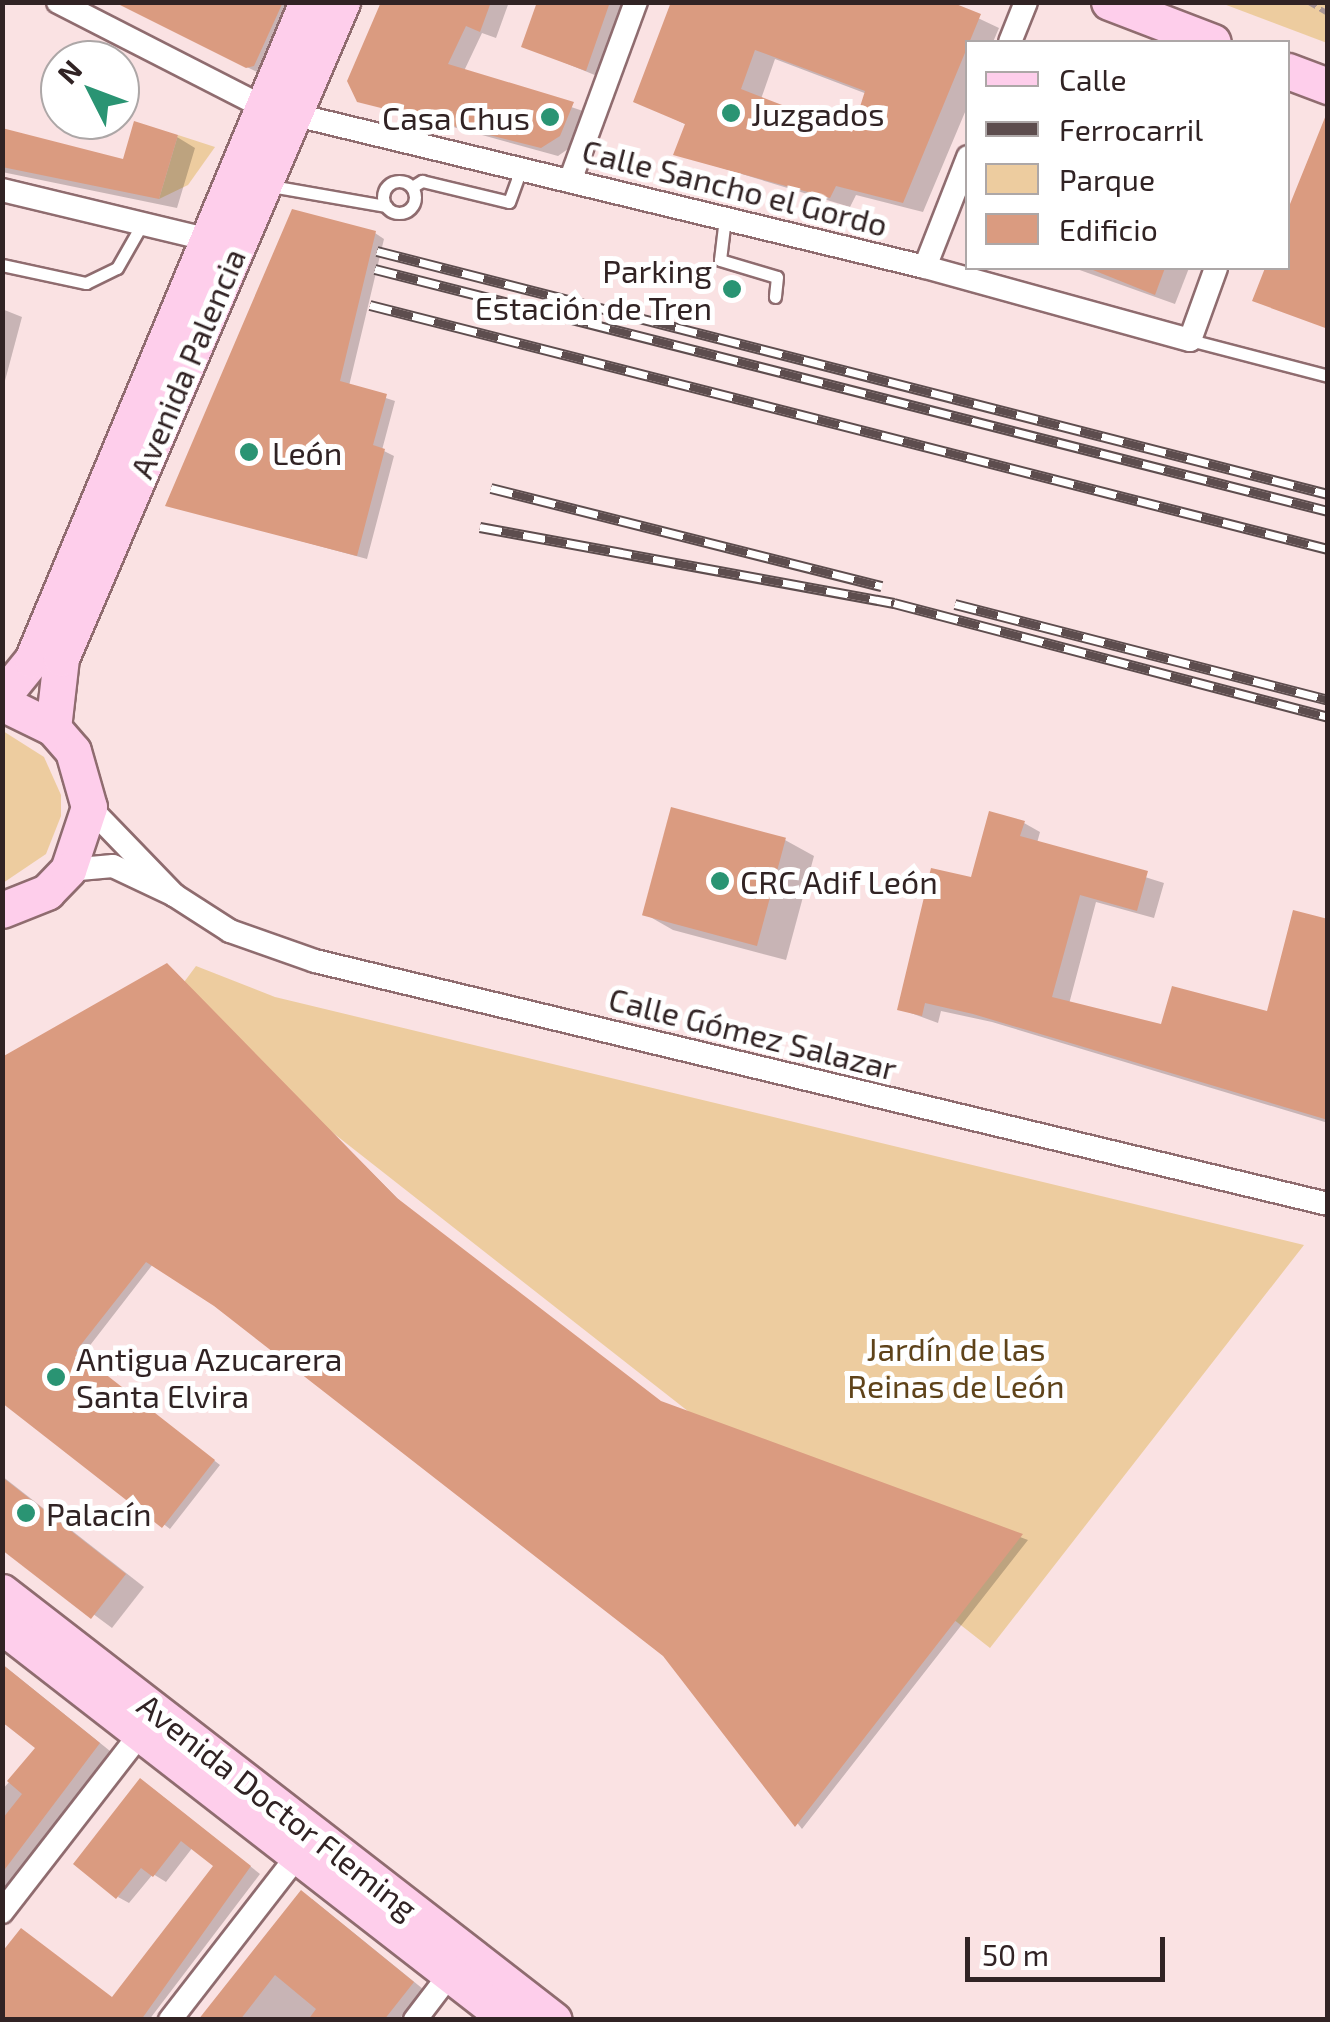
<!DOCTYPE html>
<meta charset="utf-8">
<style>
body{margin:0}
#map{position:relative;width:1330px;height:2022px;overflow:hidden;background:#fae2e3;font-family:"Exo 2",sans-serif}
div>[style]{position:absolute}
.green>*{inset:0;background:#edcc9f}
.shadow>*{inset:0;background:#0003}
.building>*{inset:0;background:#da9b80;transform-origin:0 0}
.path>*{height:5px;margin-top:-2.5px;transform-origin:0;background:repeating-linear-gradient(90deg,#aa9697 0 8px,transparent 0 13px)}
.roads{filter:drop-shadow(2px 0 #8f6c6f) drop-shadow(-2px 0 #8f6c6f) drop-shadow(0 2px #8f6c6f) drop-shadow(0 -2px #8f6c6f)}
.lane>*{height:11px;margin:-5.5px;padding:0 5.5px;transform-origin:5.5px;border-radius:5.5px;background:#fff}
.lane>.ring{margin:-5.5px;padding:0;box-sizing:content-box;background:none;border:11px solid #fff;border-radius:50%}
.street>*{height:22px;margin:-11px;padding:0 11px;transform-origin:11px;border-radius:11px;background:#fff}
.primary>*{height:35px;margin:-17.5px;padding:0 17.5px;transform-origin:17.5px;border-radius:17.5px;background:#feceeb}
.rail>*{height:11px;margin-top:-5.5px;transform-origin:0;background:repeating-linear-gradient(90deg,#fff 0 22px,#5d4d4e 0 44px);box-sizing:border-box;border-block:2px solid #5d4d4e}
.dots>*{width:28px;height:28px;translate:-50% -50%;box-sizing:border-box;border:5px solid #fff;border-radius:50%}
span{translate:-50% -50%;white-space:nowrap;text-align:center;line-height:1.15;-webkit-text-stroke:10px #fff;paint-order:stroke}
.poi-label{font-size:32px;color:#312324}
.left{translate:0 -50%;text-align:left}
.right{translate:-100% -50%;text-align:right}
.street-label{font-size:32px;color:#312324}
.park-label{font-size:32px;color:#5f431a}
.frame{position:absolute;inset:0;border:5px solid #312324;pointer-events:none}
.legend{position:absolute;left:965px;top:40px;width:325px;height:230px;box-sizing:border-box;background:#fff;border:2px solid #ada7a7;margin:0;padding:12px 18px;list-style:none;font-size:30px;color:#312324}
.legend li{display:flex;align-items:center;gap:20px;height:50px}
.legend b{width:50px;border:2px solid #ada7a7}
.north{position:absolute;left:40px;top:40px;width:100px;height:100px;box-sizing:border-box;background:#fff;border:2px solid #ada7a7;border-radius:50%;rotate:312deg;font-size:28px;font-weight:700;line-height:40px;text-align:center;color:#312324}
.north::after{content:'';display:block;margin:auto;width:35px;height:45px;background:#2a9473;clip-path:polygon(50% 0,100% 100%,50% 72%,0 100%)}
.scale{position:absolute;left:965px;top:1937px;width:200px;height:45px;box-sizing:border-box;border:5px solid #312324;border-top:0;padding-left:12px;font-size:30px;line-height:35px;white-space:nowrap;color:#312324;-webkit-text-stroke:8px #fff;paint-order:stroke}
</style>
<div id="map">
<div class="green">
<i style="clip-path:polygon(1221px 3px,1327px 3px,1327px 43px)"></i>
<i style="clip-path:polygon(178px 135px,215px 147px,188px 185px,159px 199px)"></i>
<i style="clip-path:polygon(3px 731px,44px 757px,61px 795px,61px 816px,46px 854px,3px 883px)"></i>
<i style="clip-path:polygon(196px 966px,275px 997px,1304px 1245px,990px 1648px,314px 1118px,173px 997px)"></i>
</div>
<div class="shadow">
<i style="clip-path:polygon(116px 2px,295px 2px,265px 76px)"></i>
<i style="clip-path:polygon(384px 2px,509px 2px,496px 38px,482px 33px,464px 71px,589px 113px,575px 144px,558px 156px,359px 101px)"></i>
<i style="clip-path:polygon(540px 2px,629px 2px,602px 78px,524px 46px)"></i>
<i style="clip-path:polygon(evenodd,673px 2px,944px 2px,999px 28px,993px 42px,968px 42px,968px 105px,923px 212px,856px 195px,850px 207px,676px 154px,687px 125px,636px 101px,673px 2px,775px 59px,867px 94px,853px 135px,761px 99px,775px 59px)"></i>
<i style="clip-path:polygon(2px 130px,125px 162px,177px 137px,195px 148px,177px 208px,2px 172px)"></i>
<i style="clip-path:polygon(375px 233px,384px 239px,349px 386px,395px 401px,382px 450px,394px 456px,367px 559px,168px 505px)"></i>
<i style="clip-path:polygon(1074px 268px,1189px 268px,1175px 304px)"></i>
<i style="clip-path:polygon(2px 309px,22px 317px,2px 392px)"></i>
<i style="clip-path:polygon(673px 810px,785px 840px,814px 856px,786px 960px,673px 930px,645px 914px)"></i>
<i style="clip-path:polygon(1024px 823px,1040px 832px,1037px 843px,1164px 883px,1154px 918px,1096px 902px,1069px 1004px,1163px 1027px,1268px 1014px,1328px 922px,1328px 1123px,992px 1022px,941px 1011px,938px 1023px,900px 1009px,973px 880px)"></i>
<i style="clip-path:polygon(167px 966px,404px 1205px,664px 1405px,1028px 1540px,802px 1829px,665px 1655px,216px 1304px,153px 1264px,81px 1357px,220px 1465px,170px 1529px,2px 1400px)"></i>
<i style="clip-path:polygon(2px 1476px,144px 1587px,112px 1628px,2px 1546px)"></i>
<i style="clip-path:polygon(2px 1664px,110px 1751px,2px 1891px,2px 1790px,39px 1748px,7px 1723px,2px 1729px)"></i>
<i style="clip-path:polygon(152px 1788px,260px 1874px,149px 2020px,2px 2020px,113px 1999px,216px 1865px,193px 1847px,166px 1882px,153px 1874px,129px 1903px,118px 1897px)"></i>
<i style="clip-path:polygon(312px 1899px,423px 1989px,399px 2020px,201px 2020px)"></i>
</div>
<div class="building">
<i style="clip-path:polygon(114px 2px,283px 2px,254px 66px,246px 68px)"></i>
<i style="clip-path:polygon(381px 2px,491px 2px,480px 32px,466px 26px,448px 64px,574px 102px,560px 136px,541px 148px,357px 102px,347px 81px)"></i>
<i style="clip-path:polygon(537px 2px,610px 2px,586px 71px,521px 47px)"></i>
<i style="clip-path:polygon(evenodd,671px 2px,951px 2px,981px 14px,903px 203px,836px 186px,830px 198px,673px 155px,685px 124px,633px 102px,671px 2px,755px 50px,865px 91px,852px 132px,741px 89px,755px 50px)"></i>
<i style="clip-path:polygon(1328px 110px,1328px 329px,1252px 301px,1265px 268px,1288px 268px,1288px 209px)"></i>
<i style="clip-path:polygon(134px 121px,178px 135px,159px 199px,2px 167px,2px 128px,123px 159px)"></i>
<i style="clip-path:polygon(292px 209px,376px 231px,340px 381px,387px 394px,373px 445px,385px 449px,357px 556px,165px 506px)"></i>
<i style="clip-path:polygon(1088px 268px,1165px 268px,1155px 295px)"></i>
<i style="left:671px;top:807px;width:119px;height:112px;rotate:15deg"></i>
<i style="clip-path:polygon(989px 811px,1025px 821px,1020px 836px,1148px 871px,1137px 911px,1080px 895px,1052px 997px,1161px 1024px,1172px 986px,1267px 1011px,1293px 910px,1328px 919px,1328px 1120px,973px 1014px,925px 1003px,922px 1016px,897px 1010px,931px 868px,971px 877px)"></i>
<i style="clip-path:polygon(167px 963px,397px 1198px,661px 1401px,1023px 1534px,795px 1827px,663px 1656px,214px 1306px,146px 1262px,76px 1351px,215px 1460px,162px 1528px,2px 1403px,2px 1057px)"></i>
<i style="clip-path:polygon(2px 1477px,126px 1574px,91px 1619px,2px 1550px)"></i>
<i style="clip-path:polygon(2px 1664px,100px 1743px,2px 1873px,3px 1818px,22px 1794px,7px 1781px,35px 1748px,2px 1722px)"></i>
<i style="clip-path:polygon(140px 1778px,251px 1866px,141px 2020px,2px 2020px,2px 1952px,21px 1928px,112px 1997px,213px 1866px,181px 1841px,153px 1877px,141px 1868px,116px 1899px,73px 1864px)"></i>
<i style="clip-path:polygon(301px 1890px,414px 1982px,384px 2020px,308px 2020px,316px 2009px,275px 1975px,240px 2020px,198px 2020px)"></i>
</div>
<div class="path">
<i style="left:1309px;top:2px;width:22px;rotate:30deg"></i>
</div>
<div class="roads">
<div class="lane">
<i class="ring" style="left:383px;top:181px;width:21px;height:21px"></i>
<i style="left:271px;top:186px;width:117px;rotate:9.9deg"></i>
<i style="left:412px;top:187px;width:12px;rotate:-31deg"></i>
<i style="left:422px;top:181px;width:89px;rotate:13.6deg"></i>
<i style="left:509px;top:202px;width:35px;rotate:-70deg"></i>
<i style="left:725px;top:218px;width:42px;rotate:96.8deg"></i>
<i style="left:720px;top:260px;width:59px;rotate:16.6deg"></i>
<i style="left:777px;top:277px;width:20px;rotate:96deg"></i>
<i style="left:2px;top:265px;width:86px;rotate:12.1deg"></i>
<i style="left:86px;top:283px;width:34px;rotate:-26deg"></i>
<i style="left:117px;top:268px;width:48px;rotate:-60.3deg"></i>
<i style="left:1190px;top:340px;width:143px;rotate:14.6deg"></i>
</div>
<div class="street">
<i style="left:58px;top:2px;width:230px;rotate:27.1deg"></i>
<i style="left:263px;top:107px;width:681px;rotate:13.59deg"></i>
<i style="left:925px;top:267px;width:275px;rotate:15.4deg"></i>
<i style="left:1190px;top:340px;width:77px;rotate:-70.1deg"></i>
<i style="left:1010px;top:42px;width:43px;rotate:-68.2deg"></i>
<i style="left:570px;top:181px;width:191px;rotate:-69.8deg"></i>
<i style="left:2px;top:190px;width:222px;rotate:13.5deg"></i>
<i style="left:925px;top:267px;width:118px;rotate:-68.6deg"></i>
<i style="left:68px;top:870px;width:45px;rotate:-5.1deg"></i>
<i style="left:113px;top:866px;width:68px;rotate:25.4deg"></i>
<i style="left:174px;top:895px;width:122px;rotate:-134deg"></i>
<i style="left:174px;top:895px;width:67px;rotate:32.7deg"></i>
<i style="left:230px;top:931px;width:90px;rotate:19.4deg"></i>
<i style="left:315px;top:961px;width:1042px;rotate:13.49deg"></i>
<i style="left:2px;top:1912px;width:227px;rotate:-52.2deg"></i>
<i style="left:170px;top:2020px;width:209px;rotate:-52.2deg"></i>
<i style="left:415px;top:2020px;width:58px;rotate:-52.7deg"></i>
</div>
<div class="primary">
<i style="left:1109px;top:2px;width:111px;rotate:21deg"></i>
<i style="left:1288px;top:71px;width:43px;rotate:20.6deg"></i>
<i style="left:2px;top:697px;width:48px;rotate:-51deg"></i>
<i style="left:32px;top:660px;width:713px;rotate:-67.32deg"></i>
<i style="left:2px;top:703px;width:57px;rotate:26.1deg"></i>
<i style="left:53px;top:728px;width:30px;rotate:49deg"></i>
<i style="left:73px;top:751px;width:58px;rotate:74.1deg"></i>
<i style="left:89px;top:807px;width:66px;rotate:108.4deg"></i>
<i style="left:68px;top:870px;width:30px;rotate:134deg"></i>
<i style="left:47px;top:892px;width:48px;rotate:158.2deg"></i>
<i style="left:53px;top:728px;width:70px;rotate:-83.5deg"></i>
<i style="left:61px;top:658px;width:714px;rotate:-66.81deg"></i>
<i style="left:2px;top:1592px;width:698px;rotate:37.79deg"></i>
<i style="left:2px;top:1626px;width:642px;rotate:37.85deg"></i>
</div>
</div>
<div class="rail">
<i style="left:377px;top:251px;width:982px;rotate:14.33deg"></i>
<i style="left:375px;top:269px;width:983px;rotate:14.25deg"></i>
<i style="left:370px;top:305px;width:989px;rotate:14.29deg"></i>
<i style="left:491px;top:488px;width:403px;rotate:14.1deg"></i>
<i style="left:480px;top:527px;width:421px;rotate:10.4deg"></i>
<i style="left:894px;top:603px;width:449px;rotate:14.7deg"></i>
<i style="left:955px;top:604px;width:385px;rotate:14.4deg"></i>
</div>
<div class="dots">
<i style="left:731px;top:113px;background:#2a9473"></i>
<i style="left:550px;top:117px;background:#2a9473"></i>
<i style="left:732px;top:289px;background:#2a9473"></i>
<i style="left:249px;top:452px;background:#2a9473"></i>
<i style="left:720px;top:881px;background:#2a9473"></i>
<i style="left:56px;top:1377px;background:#2a9473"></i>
<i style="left:26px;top:1513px;background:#2a9473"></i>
</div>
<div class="poi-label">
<span class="left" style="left:751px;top:113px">Juzgados</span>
<span class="right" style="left:530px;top:117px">Casa Chus</span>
<span class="right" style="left:712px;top:289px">Parking<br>Estación de Tren</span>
<span class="left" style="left:272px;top:452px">León</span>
<span class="left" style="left:740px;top:881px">CRC Adif León</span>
<span class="left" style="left:76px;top:1377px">Antigua Azucarera<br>Santa Elvira</span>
<span class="left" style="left:46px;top:1513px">Palacín</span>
</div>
<div class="street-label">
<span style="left:735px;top:187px;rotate:14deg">Calle Sancho el Gordo</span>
<span style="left:187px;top:363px;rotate:-67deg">Avenida Palencia</span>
<span style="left:753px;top:1033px;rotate:14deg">Calle Gómez Salazar</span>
<span style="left:278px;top:1806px;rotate:38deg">Avenida Doctor Fleming</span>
</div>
<div class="park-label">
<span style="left:956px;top:1367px">Jardín de las<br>Reinas de León</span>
</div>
<div class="frame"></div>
<ul class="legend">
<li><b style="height:12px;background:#feceeb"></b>Calle</li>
<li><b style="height:12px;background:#5d4d4e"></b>Ferrocarril</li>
<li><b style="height:28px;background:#edcc9f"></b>Parque</li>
<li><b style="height:28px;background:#da9b80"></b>Edificio</li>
</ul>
<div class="north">N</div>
<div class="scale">50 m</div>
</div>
